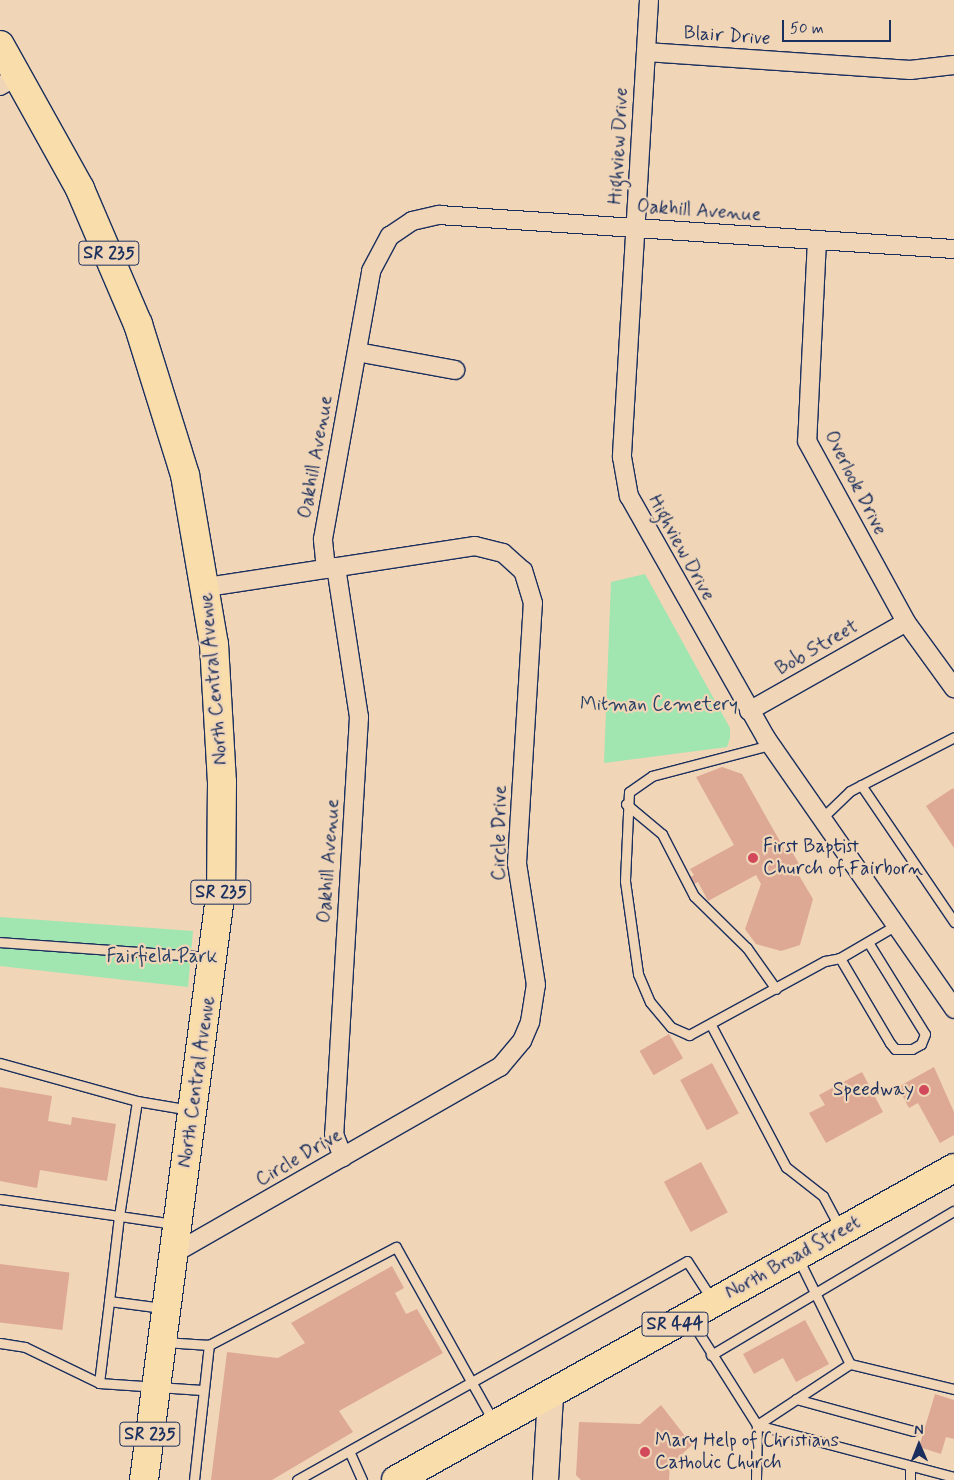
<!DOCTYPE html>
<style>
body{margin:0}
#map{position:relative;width:954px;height:1480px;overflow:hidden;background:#f0d5b7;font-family:Mynerve,sans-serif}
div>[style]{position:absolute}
.green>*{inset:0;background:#a1e5b1}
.building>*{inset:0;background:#dea994;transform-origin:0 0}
.roads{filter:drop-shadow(1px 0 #1b2f5e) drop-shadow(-1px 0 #1b2f5e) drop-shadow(0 1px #1b2f5e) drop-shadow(0 -1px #1b2f5e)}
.lane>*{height:9px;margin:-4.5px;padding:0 4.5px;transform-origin:4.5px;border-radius:4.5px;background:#f0d5b7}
.street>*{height:18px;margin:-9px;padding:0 9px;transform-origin:9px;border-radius:9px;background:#f0d5b7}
.secondary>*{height:25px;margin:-12.5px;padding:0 12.5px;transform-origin:12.5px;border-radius:12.5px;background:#f0d5b7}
.primary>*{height:28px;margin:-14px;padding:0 14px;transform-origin:14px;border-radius:14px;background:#f9ddab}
.dots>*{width:14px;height:14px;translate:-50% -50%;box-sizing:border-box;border:2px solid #f0d5b7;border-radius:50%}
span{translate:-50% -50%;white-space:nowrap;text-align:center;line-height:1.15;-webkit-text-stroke:4.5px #f0d5b7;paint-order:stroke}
.shield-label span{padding:1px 4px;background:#f0d5b7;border:1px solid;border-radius:4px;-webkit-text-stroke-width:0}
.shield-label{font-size:18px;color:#1b2f5e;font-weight:700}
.street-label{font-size:19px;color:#1b2f5e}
.park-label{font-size:19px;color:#284166}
.poi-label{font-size:19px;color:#1b2f5e}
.left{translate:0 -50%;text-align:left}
.right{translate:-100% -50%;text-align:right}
.north{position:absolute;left:894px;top:1420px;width:50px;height:50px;-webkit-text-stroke:4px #f0d5b7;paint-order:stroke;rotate:359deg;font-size:14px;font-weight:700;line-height:20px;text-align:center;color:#1b2f5e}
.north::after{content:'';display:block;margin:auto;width:18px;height:22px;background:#1b2f5e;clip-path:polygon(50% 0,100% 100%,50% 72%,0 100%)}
.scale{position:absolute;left:782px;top:20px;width:109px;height:22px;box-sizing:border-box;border:2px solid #1b2f5e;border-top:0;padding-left:6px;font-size:15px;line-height:18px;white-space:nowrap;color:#1b2f5e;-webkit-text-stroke:4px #f0d5b7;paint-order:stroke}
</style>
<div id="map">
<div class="green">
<i style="clip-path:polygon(645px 574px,730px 728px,730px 738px,727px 747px,604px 763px,611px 582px)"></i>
<i style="clip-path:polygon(0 917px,193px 931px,188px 987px,0 966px)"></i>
</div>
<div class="building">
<i style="clip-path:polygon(722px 767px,742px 774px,786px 852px,791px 850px,799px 864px,794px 867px,813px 899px,800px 945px,781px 951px,756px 944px,745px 929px,761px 884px,756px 875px,708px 901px,698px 882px,690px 886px,687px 879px,694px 875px,690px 869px,734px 845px,696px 777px)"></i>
<i style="clip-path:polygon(953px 788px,954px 790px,954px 848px,926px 806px)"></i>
<i style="left:669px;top:1034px;width:28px;height:34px;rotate:60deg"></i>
<i style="left:712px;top:1063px;width:57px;height:36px;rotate:62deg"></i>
<i style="clip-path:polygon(934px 1067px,954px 1112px,954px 1135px,940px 1143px,918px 1103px,909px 1108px,898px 1087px)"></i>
<i style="clip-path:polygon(862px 1072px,883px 1112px,826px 1143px,809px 1113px,825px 1105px,819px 1095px)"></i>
<i style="clip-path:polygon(0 1087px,52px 1096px,48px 1121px,71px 1125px,72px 1117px,116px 1124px,107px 1181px,40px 1170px,37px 1188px,0 1181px)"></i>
<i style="left:701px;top:1162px;width:57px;height:42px;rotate:62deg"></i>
<i style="left:0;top:1264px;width:70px;height:58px;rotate:7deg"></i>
<i style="clip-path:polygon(392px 1266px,404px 1288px,395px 1293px,406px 1314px,417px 1309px,443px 1353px,339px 1411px,353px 1432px,272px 1480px,211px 1480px,227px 1352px,278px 1358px,305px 1343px,291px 1323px)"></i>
<i style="clip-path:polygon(805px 1320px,829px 1364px,796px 1382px,783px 1358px,754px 1374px,743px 1354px)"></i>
<i style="clip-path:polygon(935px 1394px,954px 1400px,954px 1439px,946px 1437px,941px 1454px,919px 1447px)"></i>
<i style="clip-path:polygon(661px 1405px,692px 1445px,670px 1465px,669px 1480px,581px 1480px,576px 1475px,579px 1422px,640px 1424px)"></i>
</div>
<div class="roads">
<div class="lane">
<i style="left:770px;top:745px;width:122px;rotate:165.3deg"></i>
<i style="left:652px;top:776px;width:28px;rotate:145deg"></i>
<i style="left:629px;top:792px;width:89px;rotate:92.6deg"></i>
<i style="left:625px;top:881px;width:94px;rotate:82deg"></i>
<i style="left:638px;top:974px;width:30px;rotate:67deg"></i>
<i style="left:650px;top:1002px;width:33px;rotate:50deg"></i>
<i style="left:671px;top:1027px;width:20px;rotate:24deg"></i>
<i style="left:689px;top:1035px;width:155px;rotate:-28.6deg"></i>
<i style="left:825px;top:961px;width:15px;rotate:-11deg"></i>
<i style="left:861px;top:785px;width:166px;rotate:55.8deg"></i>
<i style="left:626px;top:804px;width:47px;rotate:39.8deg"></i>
<i style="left:662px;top:834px;width:70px;rotate:62.7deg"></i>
<i style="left:694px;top:896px;width:74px;rotate:44.5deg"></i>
<i style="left:747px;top:948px;width:50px;rotate:54.7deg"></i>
<i style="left:821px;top:819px;width:40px;rotate:-44deg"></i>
<i style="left:850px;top:791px;width:117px;rotate:-27.4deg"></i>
<i style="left:0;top:942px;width:209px;rotate:4.1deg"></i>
<i style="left:868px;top:942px;width:108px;rotate:58.2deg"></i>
<i style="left:925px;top:1034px;width:11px;rotate:112deg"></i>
<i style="left:921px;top:1044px;width:10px;rotate:151deg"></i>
<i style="left:912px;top:1049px;width:17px;rotate:180deg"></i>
<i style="left:895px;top:1049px;width:8px;rotate:-130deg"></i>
<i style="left:890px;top:1043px;width:99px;rotate:-120.5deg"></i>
<i style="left:840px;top:958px;width:65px;rotate:-30.5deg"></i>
<i style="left:711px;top:1025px;width:161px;rotate:62.2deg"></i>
<i style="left:786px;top:1167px;width:47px;rotate:38.1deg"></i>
<i style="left:823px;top:1196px;width:36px;rotate:62deg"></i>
<i style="left:0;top:1063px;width:142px;rotate:15.5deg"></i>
<i style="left:0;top:1199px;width:120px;rotate:8.1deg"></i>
<i style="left:119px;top:1216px;width:86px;rotate:96.7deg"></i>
<i style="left:174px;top:1224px;width:56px;rotate:-171.7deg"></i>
<i style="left:119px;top:1216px;width:116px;rotate:-81.1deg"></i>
<i style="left:137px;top:1101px;width:54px;rotate:9.6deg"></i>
<i style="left:798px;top:1258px;width:118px;rotate:63.9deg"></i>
<i style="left:850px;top:1364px;width:107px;rotate:13.5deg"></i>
<i style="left:690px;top:1319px;width:125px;rotate:57.7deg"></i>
<i style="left:757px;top:1425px;width:204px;rotate:14.8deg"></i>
<i style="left:164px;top:1342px;width:45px;rotate:3.8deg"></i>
<i style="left:209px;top:1345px;width:211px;rotate:-27.7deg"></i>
<i style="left:396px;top:1247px;width:201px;rotate:60.8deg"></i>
<i style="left:0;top:1343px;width:25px;rotate:9deg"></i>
<i style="left:25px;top:1347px;width:82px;rotate:25.9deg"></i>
<i style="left:99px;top:1383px;width:103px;rotate:3.9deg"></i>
<i style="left:711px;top:1355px;width:282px;rotate:-30.7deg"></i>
<i style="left:99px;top:1383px;width:83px;rotate:-83deg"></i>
<i style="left:109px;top:1301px;width:54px;rotate:7.4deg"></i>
<i style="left:796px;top:1399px;width:121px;rotate:15.3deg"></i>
<i style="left:350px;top:1453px;width:30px;rotate:66deg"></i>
<i style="left:194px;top:1480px;width:136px;rotate:-83.7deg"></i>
<i style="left:297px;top:1480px;width:447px;rotate:-29.3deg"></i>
<i style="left:687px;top:1261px;width:48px;rotate:57deg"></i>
<i style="left:756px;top:1480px;width:55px;rotate:-89deg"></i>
<i style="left:757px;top:1425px;width:111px;rotate:-33.3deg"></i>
<i style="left:910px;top:1480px;width:14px;rotate:-90deg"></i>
</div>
<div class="street">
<i style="left:649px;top:0;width:458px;rotate:93.4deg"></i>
<i style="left:622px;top:457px;width:40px;rotate:80deg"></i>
<i style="left:629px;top:496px;width:278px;rotate:60.5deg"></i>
<i style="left:766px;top:738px;width:330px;rotate:55.2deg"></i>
<i style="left:646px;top:52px;width:265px;rotate:3.9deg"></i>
<i style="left:910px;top:70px;width:44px;rotate:-6.5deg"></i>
<i style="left:0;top:86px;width:22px;rotate:-30deg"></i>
<i style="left:817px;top:240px;width:201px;rotate:92.8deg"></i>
<i style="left:807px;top:441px;width:206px;rotate:61.3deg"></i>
<i style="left:906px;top:622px;width:82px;rotate:54deg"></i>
<i style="left:357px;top:352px;width:100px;rotate:10.4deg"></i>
<i style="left:336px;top:567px;width:152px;rotate:81.3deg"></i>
<i style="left:359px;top:717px;width:418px;rotate:93.4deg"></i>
<i style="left:334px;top:1134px;width:25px;rotate:69deg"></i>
<i style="left:326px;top:569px;width:30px;rotate:-96deg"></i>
<i style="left:323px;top:539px;width:272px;rotate:-79.8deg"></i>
<i style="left:371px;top:271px;width:40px;rotate:-62deg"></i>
<i style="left:390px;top:236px;width:27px;rotate:-34deg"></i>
<i style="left:412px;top:221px;width:28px;rotate:-13deg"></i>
<i style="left:439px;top:215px;width:516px;rotate:3.78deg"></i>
<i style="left:749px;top:711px;width:180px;rotate:-29.5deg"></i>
<i style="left:173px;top:1254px;width:377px;rotate:-29.8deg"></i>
<i style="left:500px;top:1067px;width:34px;rotate:-50deg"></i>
<i style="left:522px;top:1041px;width:21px;rotate:-67deg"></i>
<i style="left:530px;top:1022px;width:37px;rotate:-81deg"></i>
<i style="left:536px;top:985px;width:123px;rotate:-98.9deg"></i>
<i style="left:517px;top:863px;width:260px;rotate:-86.5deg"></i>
<i style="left:533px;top:603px;width:34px;rotate:-107deg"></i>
<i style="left:523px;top:571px;width:27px;rotate:-138deg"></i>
<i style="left:503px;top:553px;width:29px;rotate:-166deg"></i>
<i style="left:475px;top:546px;width:271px;rotate:171.3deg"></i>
</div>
<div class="secondary">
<i style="left:545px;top:1480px;width:85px;rotate:-86.6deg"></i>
</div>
<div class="primary">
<i style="left:0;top:45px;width:165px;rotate:60.9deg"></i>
<i style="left:80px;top:189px;width:147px;rotate:66.8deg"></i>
<i style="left:138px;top:324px;width:158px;rotate:72.7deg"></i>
<i style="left:185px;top:475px;width:171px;rotate:80.3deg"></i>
<i style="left:214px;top:644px;width:138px;rotate:86.7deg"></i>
<i style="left:222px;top:782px;width:107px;rotate:90.5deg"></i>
<i style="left:221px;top:889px;width:596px;rotate:97.42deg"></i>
<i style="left:396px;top:1480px;width:639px;rotate:-29.21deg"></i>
</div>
</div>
<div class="dots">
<i style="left:753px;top:858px;background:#d1495b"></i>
<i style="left:924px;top:1090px;background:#d1495b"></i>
<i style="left:645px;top:1452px;background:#d1495b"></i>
</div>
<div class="shield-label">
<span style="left:109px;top:253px">SR 235</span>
<span style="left:221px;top:892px">SR 235</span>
<span style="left:675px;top:1324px">SR 444</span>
<span style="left:150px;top:1434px">SR 235</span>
</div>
<div class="street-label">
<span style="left:727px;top:36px;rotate:4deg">Blair Drive</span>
<span style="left:619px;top:146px;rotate:-87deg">Highview Drive</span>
<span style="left:699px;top:211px;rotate:4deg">Oakhill Avenue</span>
<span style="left:316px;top:457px;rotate:-80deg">Oakhill Avenue</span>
<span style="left:855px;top:483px;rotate:63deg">Overlook Drive</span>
<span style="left:681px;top:548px;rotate:61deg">Highview Drive</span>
<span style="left:817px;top:648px;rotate:-30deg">Bob Street</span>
<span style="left:214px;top:679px;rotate:-95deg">North Central Avenue</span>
<span style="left:500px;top:833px;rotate:-89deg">Circle Drive</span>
<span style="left:329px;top:861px;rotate:-86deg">Oakhill Avenue</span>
<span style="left:197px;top:1082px;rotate:-82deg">North Central Avenue</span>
<span style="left:299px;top:1158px;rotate:-30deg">Circle Drive</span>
<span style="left:793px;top:1258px;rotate:-29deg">North Broad Street</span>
</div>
<div class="park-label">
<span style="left:659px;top:705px">Mitman Cemetery</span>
<span style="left:162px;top:957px">Fairfield Park</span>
</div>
<div class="poi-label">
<span class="left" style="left:763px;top:858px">First Baptist<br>Church of Fairborn</span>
<span class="right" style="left:914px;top:1090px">Speedway</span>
<span class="left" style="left:655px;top:1452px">Mary Help of Christians<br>Catholic Church</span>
</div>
<div class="north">N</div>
<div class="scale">50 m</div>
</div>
